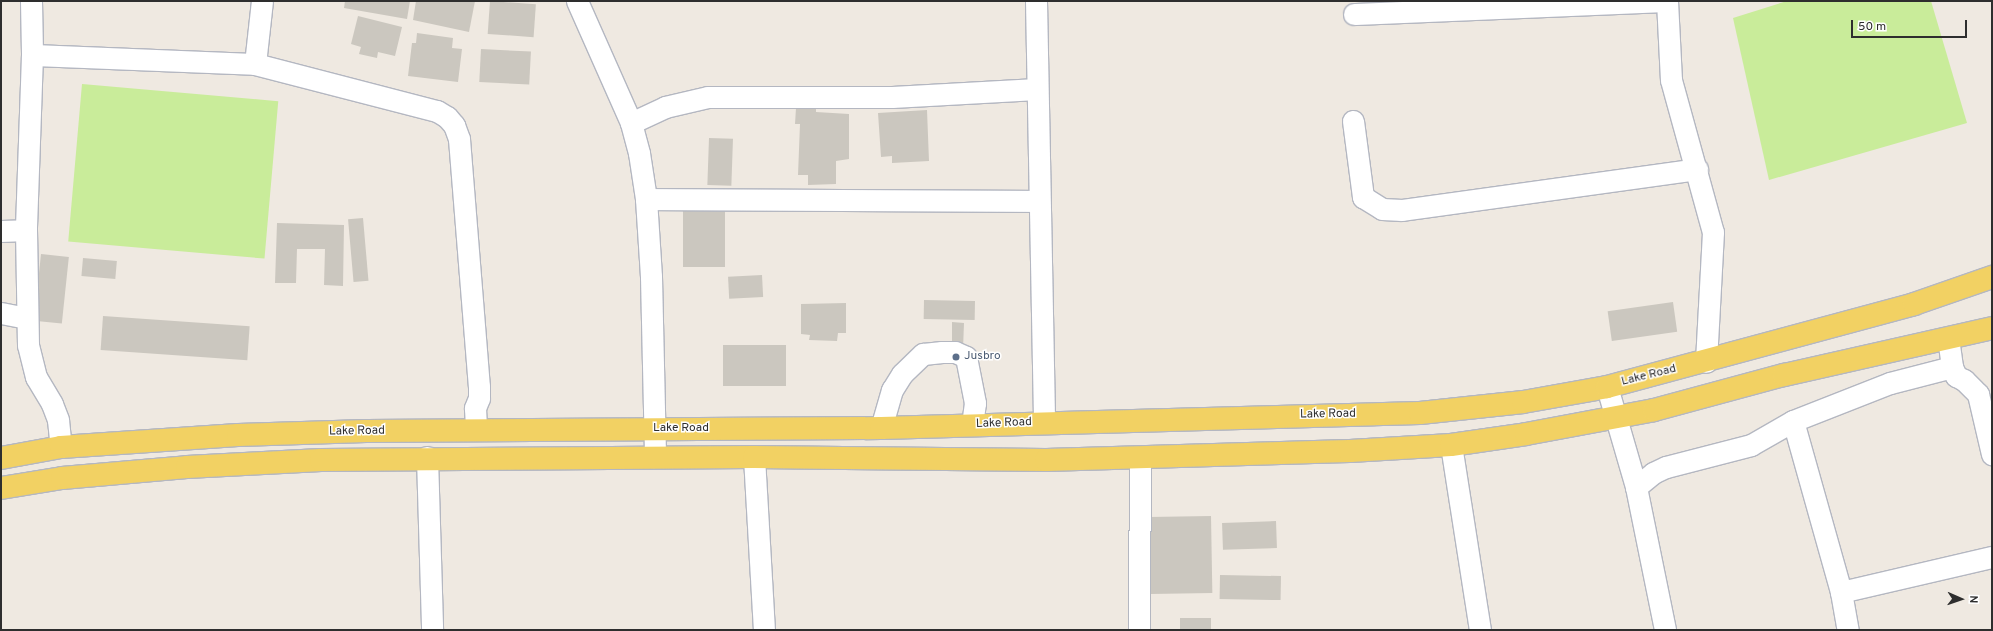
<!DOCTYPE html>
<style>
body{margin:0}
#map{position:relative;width:1993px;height:631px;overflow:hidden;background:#efe9e1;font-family:Overpass,sans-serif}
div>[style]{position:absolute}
.pitch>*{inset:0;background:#c9ec9a;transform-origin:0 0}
.building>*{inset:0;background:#cbc7bf;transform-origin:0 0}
.roads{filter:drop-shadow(1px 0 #b4b7c1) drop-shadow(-1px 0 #b4b7c1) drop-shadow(0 1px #b4b7c1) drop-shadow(0 -1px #b4b7c1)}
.minor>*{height:21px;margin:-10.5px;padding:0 10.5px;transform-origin:10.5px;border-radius:10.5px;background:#fff}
.major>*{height:22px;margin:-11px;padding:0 11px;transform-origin:11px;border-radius:11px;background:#f2d163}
.dots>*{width:11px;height:11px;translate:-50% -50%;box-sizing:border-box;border:2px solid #fff;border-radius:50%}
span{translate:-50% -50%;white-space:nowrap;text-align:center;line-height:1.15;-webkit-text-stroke:3px #fff;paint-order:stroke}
.service-label{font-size:12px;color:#4e5e75}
.left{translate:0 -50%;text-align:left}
.street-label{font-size:12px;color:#2e2e2e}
.frame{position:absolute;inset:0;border:2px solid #2e2e2e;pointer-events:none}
.north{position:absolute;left:1941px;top:579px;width:40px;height:40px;-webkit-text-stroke:3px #fff;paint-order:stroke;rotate:92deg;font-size:11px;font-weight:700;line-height:16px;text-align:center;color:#2e2e2e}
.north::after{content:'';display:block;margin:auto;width:14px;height:18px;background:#2e2e2e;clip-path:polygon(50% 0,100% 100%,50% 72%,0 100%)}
.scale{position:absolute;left:1851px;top:20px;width:116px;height:18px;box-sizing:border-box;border:2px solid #2e2e2e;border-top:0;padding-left:5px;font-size:12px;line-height:14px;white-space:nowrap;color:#2e2e2e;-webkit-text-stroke:3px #fff;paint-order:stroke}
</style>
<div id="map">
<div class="pitch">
<i style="clip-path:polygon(1787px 1px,1931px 1px,1967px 123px,1769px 180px,1733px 18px)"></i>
<i style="left:82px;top:84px;width:197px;height:158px;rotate:5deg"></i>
</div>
<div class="building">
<i style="clip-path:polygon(345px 1px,410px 1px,407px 19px,344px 8px)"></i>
<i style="clip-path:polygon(416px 1px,475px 1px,469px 32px,413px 20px)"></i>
<i style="left:490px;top:1px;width:46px;height:33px;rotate:4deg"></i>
<i style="clip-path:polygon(358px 16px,402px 27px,395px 56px,378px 52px,377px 58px,359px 54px,361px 47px,351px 44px)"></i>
<i style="clip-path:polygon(417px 33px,453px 38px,452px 48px,462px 49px,458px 82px,408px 76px,412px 43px,416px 43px)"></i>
<i style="left:481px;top:49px;width:50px;height:33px;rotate:3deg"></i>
<i style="clip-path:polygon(796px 108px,816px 108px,816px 112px,849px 114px,849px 159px,836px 161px,836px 184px,808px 185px,808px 175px,798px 175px,800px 124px,795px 124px)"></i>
<i style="clip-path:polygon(927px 110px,929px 161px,892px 163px,892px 156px,881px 157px,878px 113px)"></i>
<i style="left:709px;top:138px;width:24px;height:47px;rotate:2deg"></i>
<i style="left:683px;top:207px;width:42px;height:60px"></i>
<i style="left:363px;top:218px;width:63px;height:15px;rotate:85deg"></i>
<i style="clip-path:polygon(277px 223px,344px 225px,343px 286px,324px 285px,325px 249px,297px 249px,296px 283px,275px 283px)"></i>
<i style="left:41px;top:254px;width:28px;height:67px;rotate:6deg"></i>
<i style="left:83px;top:258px;width:34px;height:18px;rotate:5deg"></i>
<i style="left:762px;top:275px;width:22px;height:34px;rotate:87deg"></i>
<i style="left:924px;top:300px;width:51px;height:19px;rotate:1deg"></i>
<i style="left:1673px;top:302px;width:30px;height:66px;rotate:82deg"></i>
<i style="clip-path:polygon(846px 303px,846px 333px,838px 333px,837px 341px,809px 340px,810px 335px,801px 334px,801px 304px)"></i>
<i style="left:103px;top:316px;width:147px;height:34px;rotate:4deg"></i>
<i style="clip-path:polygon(952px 322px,964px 323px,963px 349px,952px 350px)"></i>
<i style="left:786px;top:345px;width:41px;height:63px;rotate:90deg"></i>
<i style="left:1211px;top:516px;width:77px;height:62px;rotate:89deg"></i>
<i style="left:1276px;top:521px;width:27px;height:54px;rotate:88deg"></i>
<i style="left:1220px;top:575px;width:61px;height:24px;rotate:1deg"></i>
<i style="left:1180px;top:618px;width:31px;height:12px"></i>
</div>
<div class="roads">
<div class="minor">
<i style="left:31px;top:1px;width:54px;rotate:88.9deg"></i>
<i style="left:32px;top:55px;width:175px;rotate:92deg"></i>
<i style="left:26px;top:230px;width:115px;rotate:89deg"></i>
<i style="left:28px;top:345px;width:33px;rotate:76deg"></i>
<i style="left:36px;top:377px;width:31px;rotate:59deg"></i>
<i style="left:52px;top:404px;width:17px;rotate:69deg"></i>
<i style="left:58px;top:420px;width:27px;rotate:84deg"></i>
<i style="left:577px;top:1px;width:133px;rotate:66.1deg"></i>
<i style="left:631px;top:123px;width:31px;rotate:75deg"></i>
<i style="left:639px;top:153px;width:47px;rotate:81.3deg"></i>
<i style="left:646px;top:199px;width:78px;rotate:86.3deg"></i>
<i style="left:651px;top:277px;width:180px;rotate:88.7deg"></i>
<i style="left:1036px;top:1px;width:421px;rotate:88.9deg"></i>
<i style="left:1667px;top:1px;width:79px;rotate:87.1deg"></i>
<i style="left:1671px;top:80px;width:158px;rotate:74.6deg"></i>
<i style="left:1713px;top:232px;width:130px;rotate:93.1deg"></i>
<i style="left:1354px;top:14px;width:313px;rotate:-2.4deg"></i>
<i style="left:32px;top:55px;width:223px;rotate:2.3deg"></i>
<i style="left:255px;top:64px;width:63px;rotate:-83.7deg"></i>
<i style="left:255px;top:64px;width:188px;rotate:14.5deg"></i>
<i style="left:437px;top:111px;width:12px;rotate:31deg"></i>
<i style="left:447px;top:117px;width:11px;rotate:49deg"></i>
<i style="left:454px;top:125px;width:15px;rotate:70deg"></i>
<i style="left:459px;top:139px;width:248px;rotate:85.4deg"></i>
<i style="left:479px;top:386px;width:12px;rotate:90deg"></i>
<i style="left:479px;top:398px;width:11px;rotate:112deg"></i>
<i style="left:475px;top:408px;width:22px;rotate:87deg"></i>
<i style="left:1353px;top:121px;width:77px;rotate:82.5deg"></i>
<i style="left:1363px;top:197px;width:22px;rotate:32deg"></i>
<i style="left:1382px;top:209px;width:20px;rotate:3deg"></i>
<i style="left:1402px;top:210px;width:298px;rotate:-7.9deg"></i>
<i style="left:631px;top:123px;width:38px;rotate:-25deg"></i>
<i style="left:665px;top:107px;width:44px;rotate:-13.1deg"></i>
<i style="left:708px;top:97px;width:184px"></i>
<i style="left:892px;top:97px;width:145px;rotate:-3.2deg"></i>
<i style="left:646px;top:199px;width:392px;rotate:0.3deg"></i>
<i style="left:1px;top:231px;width:25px;rotate:-2deg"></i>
<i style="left:1px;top:313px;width:26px;rotate:11deg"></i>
<i style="left:1948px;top:338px;width:29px;rotate:82deg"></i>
<i style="left:1952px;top:367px;width:10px;rotate:66deg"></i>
<i style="left:1956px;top:376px;width:9px;rotate:27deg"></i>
<i style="left:1964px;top:380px;width:20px;rotate:45deg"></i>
<i style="left:1978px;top:394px;width:62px;rotate:76.9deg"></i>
<i style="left:1607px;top:387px;width:104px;rotate:73.8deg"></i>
<i style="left:1636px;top:487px;width:146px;rotate:78.5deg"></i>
<i style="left:1793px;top:421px;width:178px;rotate:74.3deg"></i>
<i style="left:1841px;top:592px;width:39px;rotate:80deg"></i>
<i style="left:881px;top:428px;width:40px;rotate:-74deg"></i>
<i style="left:892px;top:390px;width:19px;rotate:-58deg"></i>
<i style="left:902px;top:374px;width:29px;rotate:-44deg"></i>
<i style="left:923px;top:354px;width:19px;rotate:-6deg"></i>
<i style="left:942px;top:352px;width:13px"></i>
<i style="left:955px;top:352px;width:12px;rotate:24deg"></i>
<i style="left:966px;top:357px;width:47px;rotate:78.9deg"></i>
<i style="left:975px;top:403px;width:22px;rotate:98deg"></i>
<i style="left:1451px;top:445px;width:187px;rotate:81.1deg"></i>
<i style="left:427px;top:457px;width:173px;rotate:88.3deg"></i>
<i style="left:754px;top:457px;width:173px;rotate:86.7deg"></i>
<i style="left:1636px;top:487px;width:22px;rotate:-39deg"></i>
<i style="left:1653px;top:473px;width:14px;rotate:-25deg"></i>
<i style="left:1666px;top:467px;width:88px;rotate:-14.5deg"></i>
<i style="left:1751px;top:445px;width:48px;rotate:-29.7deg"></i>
<i style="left:1793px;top:421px;width:104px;rotate:-21.4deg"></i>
<i style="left:1890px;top:383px;width:64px;rotate:-14.5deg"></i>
<i style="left:1841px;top:592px;width:155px;rotate:-13.1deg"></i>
<i style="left:1139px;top:630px;width:173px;rotate:-89.7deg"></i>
</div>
<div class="major">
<i style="left:1px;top:458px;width:61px;rotate:-10.4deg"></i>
<i style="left:61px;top:447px;width:177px;rotate:-3.9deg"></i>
<i style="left:238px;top:435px;width:128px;rotate:-1.8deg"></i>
<i style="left:366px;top:431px;width:515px;rotate:-0.33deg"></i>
<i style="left:881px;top:428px;width:539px;rotate:-1.59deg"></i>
<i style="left:1420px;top:413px;width:104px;rotate:-6.1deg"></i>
<i style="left:1523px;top:402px;width:85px;rotate:-10.1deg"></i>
<i style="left:1607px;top:387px;width:318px;rotate:-15.1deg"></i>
<i style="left:1914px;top:304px;width:83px;rotate:-19.1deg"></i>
<i style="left:1px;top:488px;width:62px;rotate:-9.3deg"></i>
<i style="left:62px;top:478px;width:125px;rotate:-5deg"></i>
<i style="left:187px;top:467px;width:134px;rotate:-3deg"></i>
<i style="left:321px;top:460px;width:433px;rotate:-0.4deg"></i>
<i style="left:754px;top:457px;width:292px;rotate:0.6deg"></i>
<i style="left:1046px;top:460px;width:304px;rotate:-1.7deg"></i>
<i style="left:1350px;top:451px;width:101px;rotate:-3.4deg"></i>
<i style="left:1451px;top:445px;width:76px;rotate:-8.3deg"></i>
<i style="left:1526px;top:434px;width:130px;rotate:-10.6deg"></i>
<i style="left:1654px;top:410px;width:135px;rotate:-15.1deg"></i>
<i style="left:1784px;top:375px;width:213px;rotate:-12.7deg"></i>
</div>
</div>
<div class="dots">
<i style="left:956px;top:357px;background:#5c6f8a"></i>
</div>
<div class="service-label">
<span class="left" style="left:964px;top:357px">Jusbro</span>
</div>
<div class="street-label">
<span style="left:1649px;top:376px;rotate:-14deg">Lake Road</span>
<span style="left:1328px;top:415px;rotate:-1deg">Lake Road</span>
<span style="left:1004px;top:424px;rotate:-2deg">Lake Road</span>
<span style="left:681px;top:429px">Lake Road</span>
<span style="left:357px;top:432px;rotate:-1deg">Lake Road</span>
</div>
<div class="frame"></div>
<div class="north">N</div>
<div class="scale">50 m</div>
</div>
